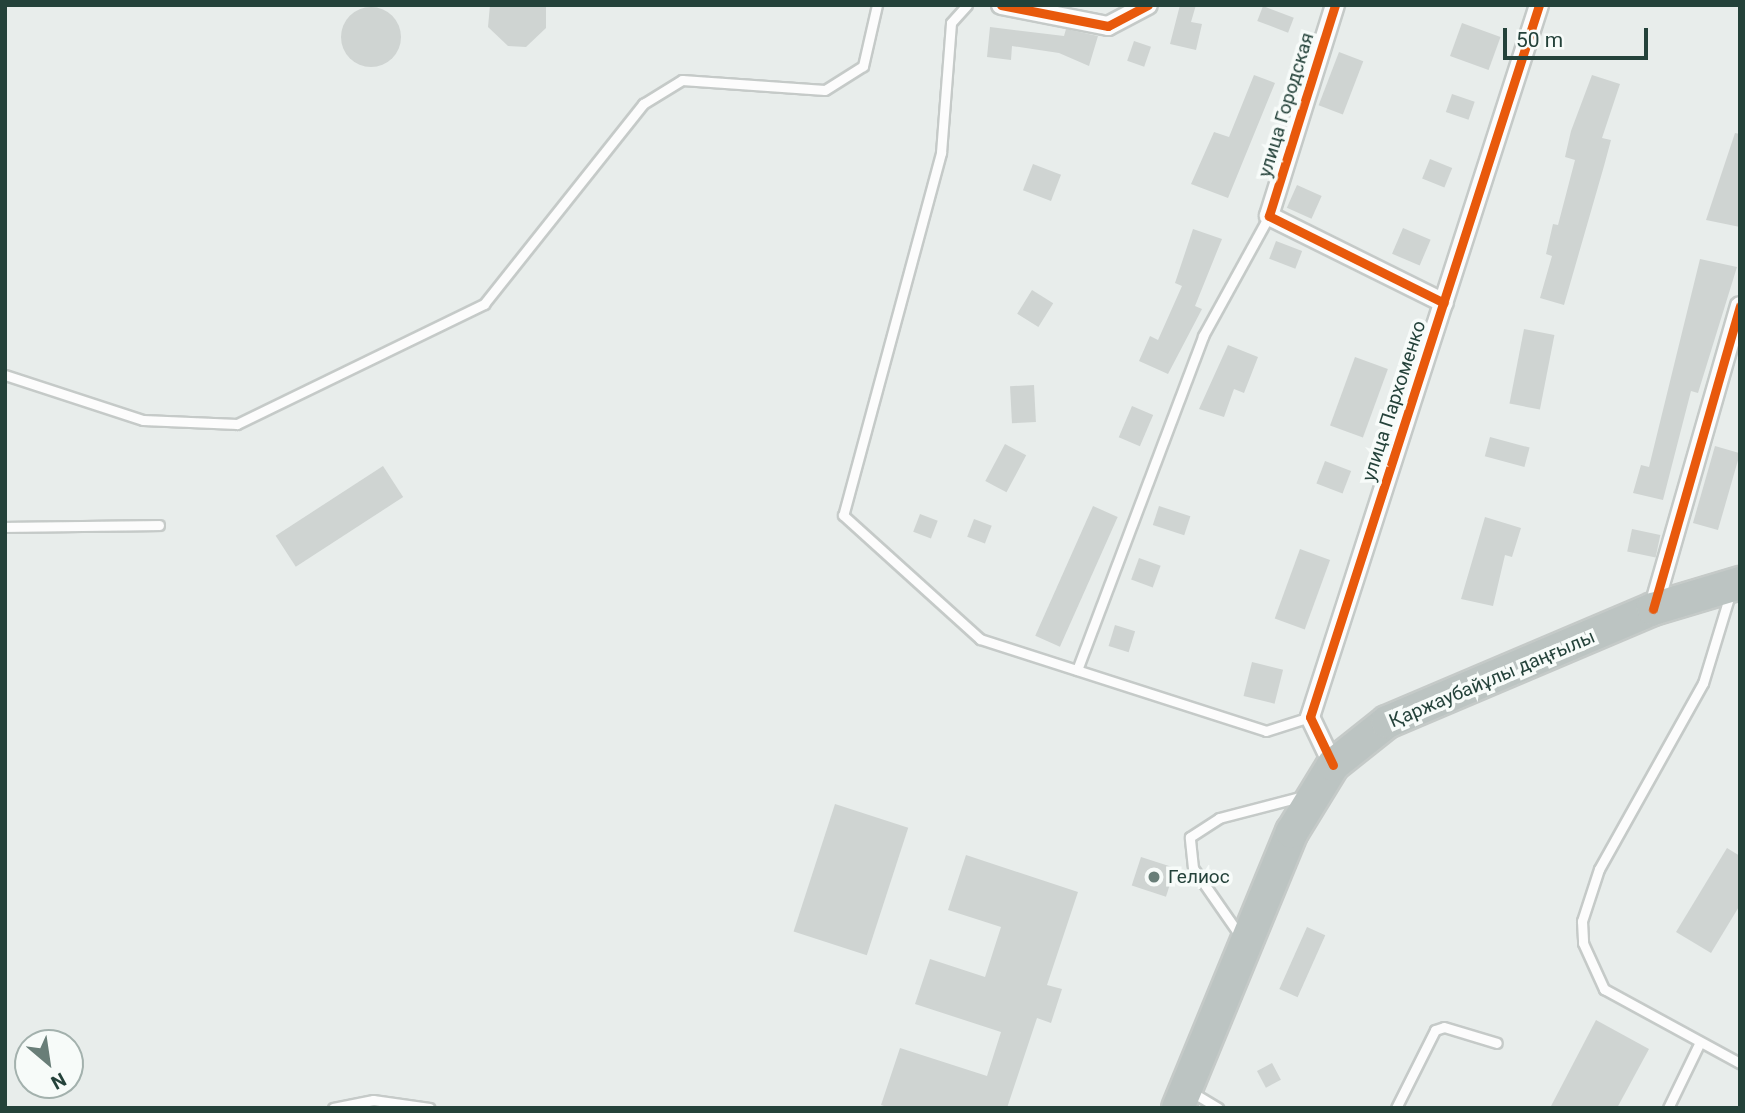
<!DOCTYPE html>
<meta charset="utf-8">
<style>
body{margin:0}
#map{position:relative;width:1745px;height:1113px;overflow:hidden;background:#e8edeb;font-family:Roboto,sans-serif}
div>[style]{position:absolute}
.building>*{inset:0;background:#cfd4d2;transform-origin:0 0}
.round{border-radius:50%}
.roads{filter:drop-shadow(2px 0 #c5cac8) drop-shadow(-2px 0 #c5cac8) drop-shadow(0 2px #c5cac8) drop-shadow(0 -2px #c5cac8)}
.lane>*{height:9px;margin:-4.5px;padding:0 4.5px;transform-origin:4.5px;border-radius:4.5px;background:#fcfcfc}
.street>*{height:18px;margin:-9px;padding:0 9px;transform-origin:9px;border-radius:9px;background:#fcfcfc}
.highway>*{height:32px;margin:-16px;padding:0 16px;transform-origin:16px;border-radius:16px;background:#bcc4c2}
.cycleway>*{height:9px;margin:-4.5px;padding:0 4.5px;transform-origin:4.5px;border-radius:4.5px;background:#e8590c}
.dots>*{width:19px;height:19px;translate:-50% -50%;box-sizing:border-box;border:4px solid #f7fbf9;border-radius:50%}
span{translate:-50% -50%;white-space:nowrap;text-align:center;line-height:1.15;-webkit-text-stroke:7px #f7fbf9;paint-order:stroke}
.street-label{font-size:19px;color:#24423a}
.poi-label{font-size:19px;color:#24423a}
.left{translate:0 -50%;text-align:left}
.frame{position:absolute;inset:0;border:7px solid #24423a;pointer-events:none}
.north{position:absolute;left:14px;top:1029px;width:70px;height:70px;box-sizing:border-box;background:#f7fbf9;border:2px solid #a3b1ad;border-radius:50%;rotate:151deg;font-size:19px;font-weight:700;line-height:28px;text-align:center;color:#24423a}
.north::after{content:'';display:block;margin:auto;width:24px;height:32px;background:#697e78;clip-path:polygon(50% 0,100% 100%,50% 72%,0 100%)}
.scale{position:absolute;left:1503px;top:28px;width:145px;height:32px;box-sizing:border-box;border:4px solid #24423a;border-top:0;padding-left:9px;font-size:21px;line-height:24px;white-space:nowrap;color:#24423a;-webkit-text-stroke:5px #f7fbf9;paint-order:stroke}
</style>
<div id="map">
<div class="building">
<i style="clip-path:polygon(490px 5px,546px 5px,546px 28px,526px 47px,508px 46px,488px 27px)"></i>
<i style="clip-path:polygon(1180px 5px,1196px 5px,1191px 22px,1202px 24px,1196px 50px,1170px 44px)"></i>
<i style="left:1263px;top:6px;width:33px;height:16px;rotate:21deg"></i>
<i class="round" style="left:341px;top:7px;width:60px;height:60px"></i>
<i style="left:1462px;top:23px;width:41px;height:35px;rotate:20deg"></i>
<i style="clip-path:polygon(990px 27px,1064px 36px,1066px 29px,1098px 36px,1089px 66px,1059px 53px,1012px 46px,1011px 60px,987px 57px)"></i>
<i style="left:1134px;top:41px;width:18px;height:21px;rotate:19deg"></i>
<i style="left:1339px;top:52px;width:26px;height:57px;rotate:21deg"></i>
<i style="clip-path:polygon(1254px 75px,1275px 83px,1228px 198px,1191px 184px,1214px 132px,1229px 137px)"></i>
<i style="clip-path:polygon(1592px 75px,1620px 84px,1602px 138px,1611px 140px,1604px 166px,1564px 305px,1540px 298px,1552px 256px,1546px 254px,1553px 224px,1558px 225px,1575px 160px,1565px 157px,1571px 131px)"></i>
<i style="left:1452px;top:94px;width:24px;height:19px;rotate:19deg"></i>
<i style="clip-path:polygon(1735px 133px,1740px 134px,1740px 227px,1706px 220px)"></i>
<i style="left:1430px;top:159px;width:24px;height:21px;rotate:22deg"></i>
<i style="left:1033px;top:164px;width:30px;height:28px;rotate:21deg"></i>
<i style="left:1297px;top:185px;width:27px;height:25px;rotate:24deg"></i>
<i style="left:1403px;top:228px;width:30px;height:28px;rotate:23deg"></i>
<i style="clip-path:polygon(1193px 229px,1222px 239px,1195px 306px,1202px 309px,1168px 374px,1139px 361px,1150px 336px,1158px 340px,1182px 286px,1175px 283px)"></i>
<i style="left:1276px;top:241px;width:28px;height:19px;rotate:21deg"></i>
<i style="clip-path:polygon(1700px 259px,1737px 267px,1698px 393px,1691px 391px,1663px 500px,1633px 493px,1641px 465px,1649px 467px)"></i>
<i style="left:1032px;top:290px;width:25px;height:28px;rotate:32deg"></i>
<i style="left:1524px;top:329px;width:31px;height:76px;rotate:11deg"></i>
<i style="clip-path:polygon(1228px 345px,1258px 357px,1244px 393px,1234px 389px,1224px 417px,1199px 409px)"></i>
<i style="left:1355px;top:357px;width:35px;height:73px;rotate:20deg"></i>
<i style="left:1034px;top:385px;width:37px;height:24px;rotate:87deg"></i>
<i style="left:1132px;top:406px;width:23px;height:34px;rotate:23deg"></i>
<i style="left:1490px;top:437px;width:41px;height:20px;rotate:15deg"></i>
<i style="left:1005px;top:444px;width:24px;height:42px;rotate:28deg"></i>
<i style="left:1715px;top:446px;width:26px;height:80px;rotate:16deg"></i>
<i style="left:1325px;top:461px;width:28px;height:24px;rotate:21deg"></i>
<i style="left:383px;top:466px;width:37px;height:128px;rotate:57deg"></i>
<i style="left:1093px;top:506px;width:27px;height:142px;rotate:24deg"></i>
<i style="left:1159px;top:506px;width:33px;height:20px;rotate:18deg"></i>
<i style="left:920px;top:514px;width:19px;height:19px;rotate:21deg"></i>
<i style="clip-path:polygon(1485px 517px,1521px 528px,1512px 557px,1505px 555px,1493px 606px,1461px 599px)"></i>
<i style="left:974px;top:519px;width:19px;height:19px;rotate:21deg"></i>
<i style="left:1632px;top:529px;width:29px;height:23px;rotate:12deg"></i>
<i style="left:1300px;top:549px;width:32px;height:74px;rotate:20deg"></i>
<i style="left:1139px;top:558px;width:23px;height:23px;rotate:20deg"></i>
<i style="left:1115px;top:625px;width:21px;height:22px;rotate:17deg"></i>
<i style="left:1252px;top:662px;width:32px;height:35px;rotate:14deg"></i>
<i style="left:835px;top:804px;width:77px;height:134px;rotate:18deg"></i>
<i style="clip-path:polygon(1727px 848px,1740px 856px,1740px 905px,1711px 953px,1676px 932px)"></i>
<i style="clip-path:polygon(966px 855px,1078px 892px,1047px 985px,1062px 989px,1051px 1023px,1037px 1018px,1007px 1108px,890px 1108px,881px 1105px,900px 1048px,987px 1076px,1001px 1032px,915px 1004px,930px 959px,985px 977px,1001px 927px,948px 910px)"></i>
<i style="left:1141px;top:857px;width:36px;height:30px;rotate:18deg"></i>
<i style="left:1307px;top:927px;width:20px;height:68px;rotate:24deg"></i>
<i style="clip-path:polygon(1596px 1020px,1649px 1049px,1617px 1108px,1550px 1108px)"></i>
<i style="left:1272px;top:1063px;width:19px;height:17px;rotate:62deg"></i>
</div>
<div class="roads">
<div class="lane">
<i style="left:967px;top:5px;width:24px;rotate:132deg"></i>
<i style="left:951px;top:23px;width:130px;rotate:94.4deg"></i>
<i style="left:941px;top:153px;width:375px;rotate:105.1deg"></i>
<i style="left:843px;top:515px;width:185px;rotate:42.1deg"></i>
<i style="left:980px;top:639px;width:300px;rotate:17.8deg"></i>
<i style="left:1266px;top:731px;width:46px;rotate:-17.7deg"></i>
<i style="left:5px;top:375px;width:145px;rotate:18.1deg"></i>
<i style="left:143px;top:420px;width:94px;rotate:2.4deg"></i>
<i style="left:237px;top:424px;width:275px;rotate:-25.9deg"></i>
<i style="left:484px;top:304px;width:256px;rotate:-51.5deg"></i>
<i style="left:643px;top:104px;width:46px;rotate:-31.6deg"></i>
<i style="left:682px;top:80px;width:143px;rotate:4deg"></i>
<i style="left:825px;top:90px;width:45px;rotate:-32.3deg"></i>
<i style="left:863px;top:66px;width:63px;rotate:-77.1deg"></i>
<i style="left:5px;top:527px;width:154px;rotate:-0.7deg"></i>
<i style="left:1731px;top:591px;width:96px;rotate:106.9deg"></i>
<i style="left:1703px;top:683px;width:213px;rotate:119.2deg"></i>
<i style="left:1599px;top:869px;width:55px;rotate:108.1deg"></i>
<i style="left:1582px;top:921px;width:22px;rotate:87deg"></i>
<i style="left:1583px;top:943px;width:51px;rotate:65.5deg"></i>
<i style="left:1604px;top:989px;width:155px;rotate:28.6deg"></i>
<i style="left:1077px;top:670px;width:357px;rotate:-69.3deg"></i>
<i style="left:1203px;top:336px;width:137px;rotate:-61.2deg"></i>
<i style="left:1241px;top:937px;width:84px;rotate:-124.8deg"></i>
<i style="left:1193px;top:868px;width:31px;rotate:-96deg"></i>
<i style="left:1190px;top:837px;width:35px;rotate:-33deg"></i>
<i style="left:1219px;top:818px;width:88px;rotate:-14.5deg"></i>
<i style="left:1190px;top:1091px;width:33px;rotate:31deg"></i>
<i style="left:333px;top:1108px;width:41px;rotate:-11.3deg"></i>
<i style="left:373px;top:1100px;width:57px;rotate:8.1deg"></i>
<i style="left:1396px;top:1108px;width:87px;rotate:-63.4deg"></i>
<i style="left:1435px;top:1030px;width:9px;rotate:-18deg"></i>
<i style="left:1444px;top:1027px;width:55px;rotate:16.8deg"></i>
<i style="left:1668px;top:1108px;width:73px;rotate:-64.1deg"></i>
</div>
<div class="street">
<i style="left:1001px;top:5px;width:109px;rotate:11.1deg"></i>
<i style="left:1108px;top:26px;width:45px;rotate:-27.7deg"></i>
<i style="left:1335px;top:5px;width:221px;rotate:107.4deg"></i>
<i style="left:1269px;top:216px;width:195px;rotate:26.4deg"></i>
<i style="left:1653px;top:609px;width:315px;rotate:-74deg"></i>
<i style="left:1333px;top:765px;width:53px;rotate:-115.6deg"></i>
<i style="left:1310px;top:717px;width:748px;rotate:-72.17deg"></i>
</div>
<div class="highway">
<i style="left:1178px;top:1108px;width:299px;rotate:-67.6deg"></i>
<i style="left:1292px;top:832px;width:79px;rotate:-58.5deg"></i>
<i style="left:1333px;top:765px;width:69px;rotate:-38.5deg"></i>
<i style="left:1387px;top:722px;width:289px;rotate:-23deg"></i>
<i style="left:1653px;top:609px;width:91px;rotate:-16.6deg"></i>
</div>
</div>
<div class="cycleway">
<i style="left:1001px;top:5px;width:109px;rotate:11.1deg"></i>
<i style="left:1108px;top:26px;width:45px;rotate:-27.7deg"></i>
<i style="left:1335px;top:5px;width:221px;rotate:107.4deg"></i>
<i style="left:1269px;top:216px;width:195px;rotate:26.4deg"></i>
<i style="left:1653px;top:609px;width:315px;rotate:-74deg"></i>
<i style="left:1333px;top:765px;width:53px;rotate:-115.6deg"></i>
<i style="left:1310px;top:717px;width:748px;rotate:-72.17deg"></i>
</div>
<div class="dots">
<i style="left:1154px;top:877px;background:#697e78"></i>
</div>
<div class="street-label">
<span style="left:1286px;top:105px;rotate:-73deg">улица Городская</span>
<span style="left:1394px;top:401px;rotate:-72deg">улица Пархоменко</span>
<span style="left:1492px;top:679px;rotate:-23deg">Қаржаубайұлы даңғылы</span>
</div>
<div class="poi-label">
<span class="left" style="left:1168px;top:877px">Гелиос</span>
</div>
<div class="frame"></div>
<div class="north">N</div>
<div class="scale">50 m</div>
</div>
